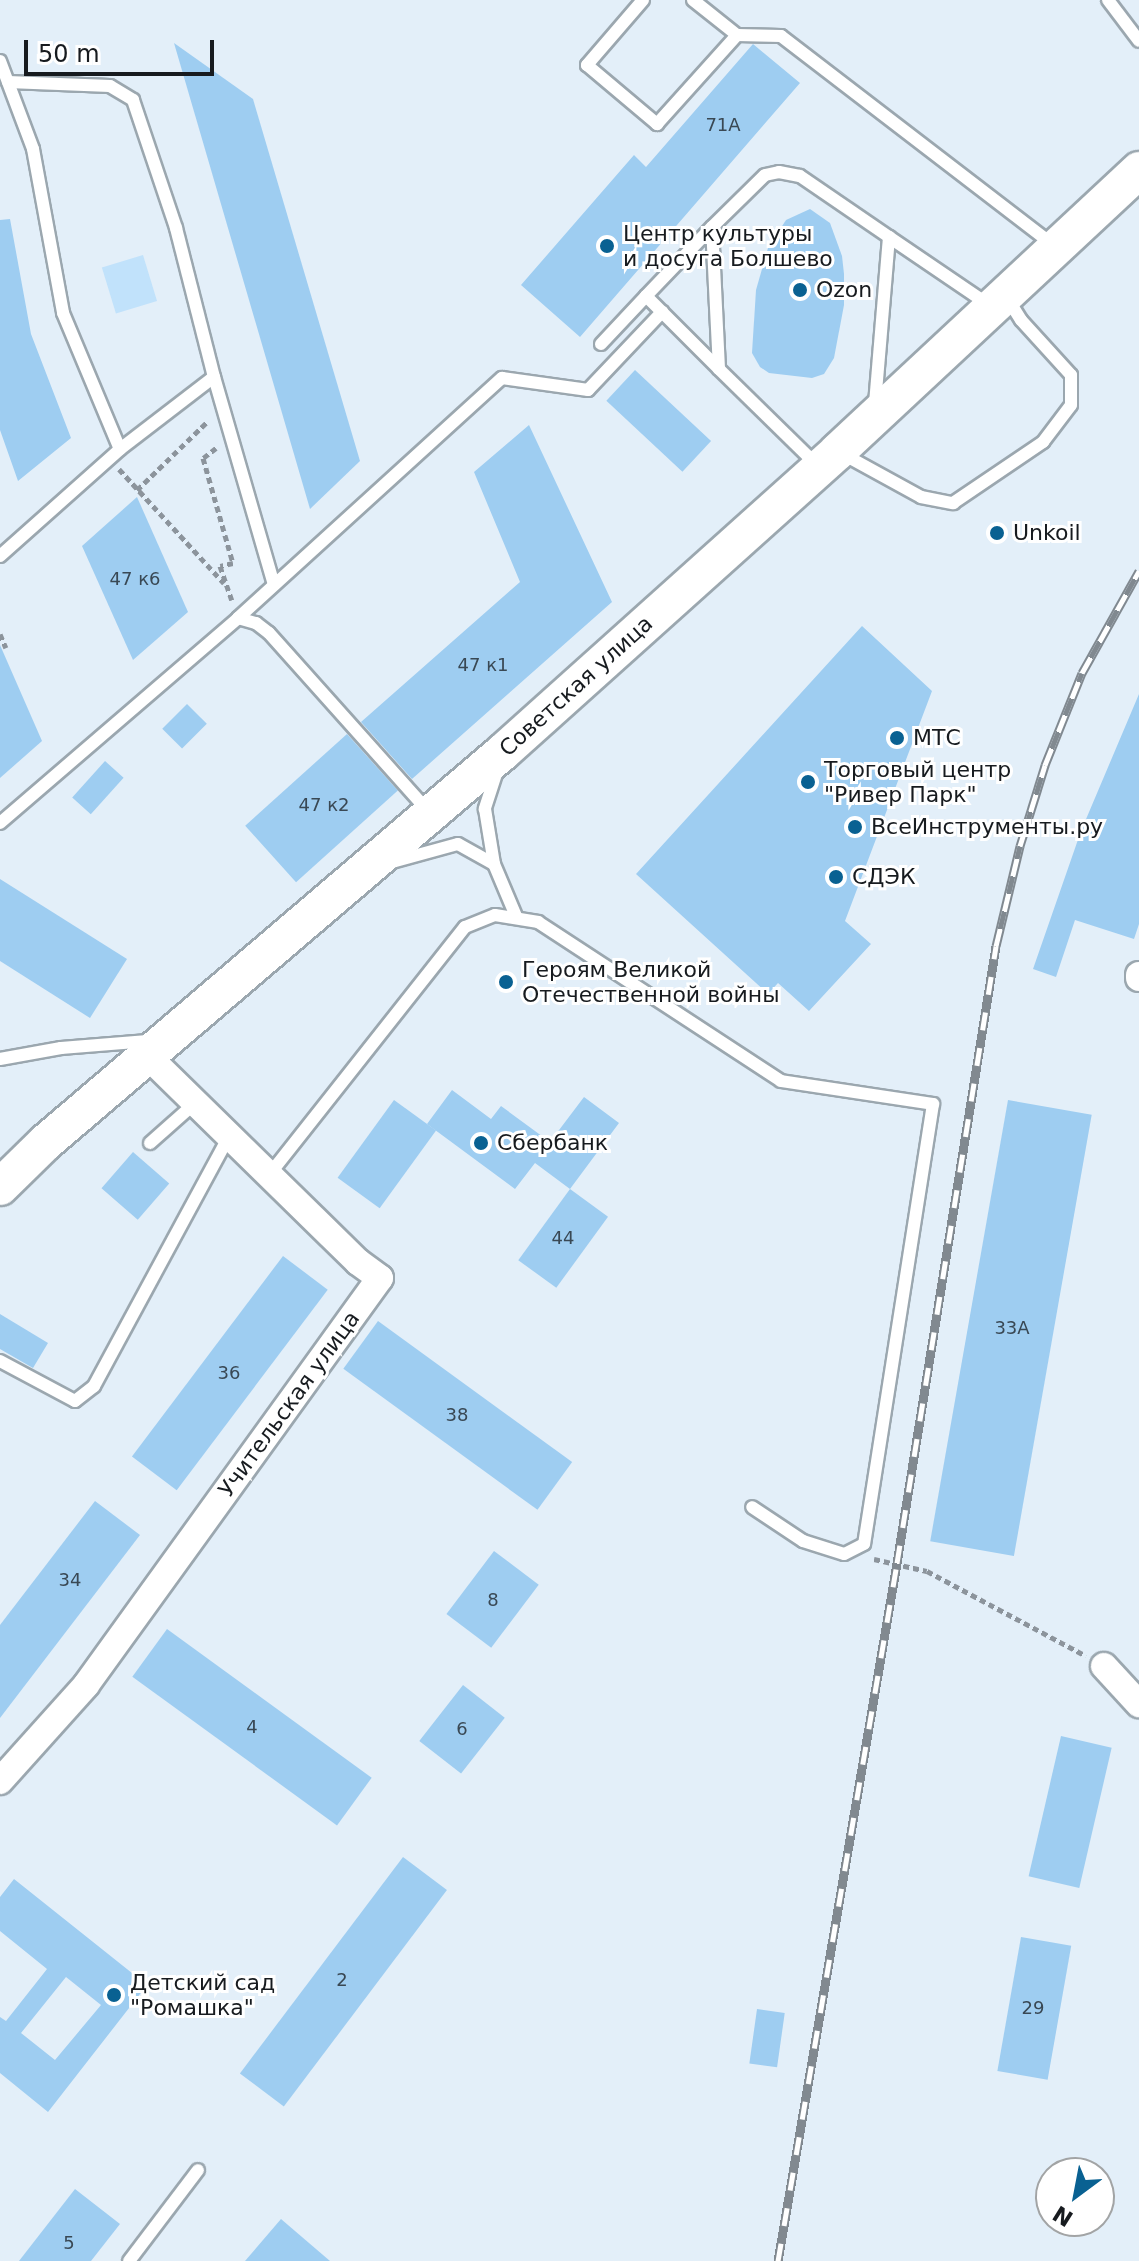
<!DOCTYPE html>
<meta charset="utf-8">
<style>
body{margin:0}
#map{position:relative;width:1139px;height:2261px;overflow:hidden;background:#e3eff9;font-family:"DejaVu Sans",sans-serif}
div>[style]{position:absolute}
.green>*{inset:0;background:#c1e2fb;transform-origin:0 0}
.building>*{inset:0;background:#9ecdf1;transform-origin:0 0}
.path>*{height:5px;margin-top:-2.5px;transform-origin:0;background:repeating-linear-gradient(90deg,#8c949c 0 6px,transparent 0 10px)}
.roads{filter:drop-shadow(2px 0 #9ba7af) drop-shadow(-2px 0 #9ba7af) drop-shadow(0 2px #9ba7af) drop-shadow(0 -2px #9ba7af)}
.lane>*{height:12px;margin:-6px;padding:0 6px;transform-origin:6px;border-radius:6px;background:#fff}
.street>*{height:26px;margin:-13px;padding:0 13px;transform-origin:13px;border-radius:13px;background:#fff}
.secondary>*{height:36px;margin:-18px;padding:0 18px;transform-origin:18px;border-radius:18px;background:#fff}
.rail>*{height:9px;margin-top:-4.5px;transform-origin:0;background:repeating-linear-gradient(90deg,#fff 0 18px,#818990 0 36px);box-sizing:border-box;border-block:2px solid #818990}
.dots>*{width:22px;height:22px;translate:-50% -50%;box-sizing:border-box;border:4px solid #fff;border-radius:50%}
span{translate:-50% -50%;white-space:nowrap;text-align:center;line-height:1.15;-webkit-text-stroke:6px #fff;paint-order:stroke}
.number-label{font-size:18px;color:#394854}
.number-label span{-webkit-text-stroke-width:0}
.poi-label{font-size:22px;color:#171b1f}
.left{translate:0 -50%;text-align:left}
.street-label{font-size:22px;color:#171b1f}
.north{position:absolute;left:1035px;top:2157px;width:80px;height:80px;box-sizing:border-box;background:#fff;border:2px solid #a2a4a5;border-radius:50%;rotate:212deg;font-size:22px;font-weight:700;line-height:32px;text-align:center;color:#171b1f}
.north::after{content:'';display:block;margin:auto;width:28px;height:36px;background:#096192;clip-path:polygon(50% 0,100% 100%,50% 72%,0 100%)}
.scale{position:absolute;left:24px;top:40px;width:190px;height:36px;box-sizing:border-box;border:4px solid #171b1f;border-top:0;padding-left:10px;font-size:24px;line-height:28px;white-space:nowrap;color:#171b1f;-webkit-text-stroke:6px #fff;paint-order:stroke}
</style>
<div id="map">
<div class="green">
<i style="left:143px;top:255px;width:48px;height:43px;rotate:73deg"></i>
</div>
<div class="building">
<i style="clip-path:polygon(174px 43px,253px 99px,360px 461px,310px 509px)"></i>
<i style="clip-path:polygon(753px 44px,800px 83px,580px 337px,521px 285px,634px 155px,646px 167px)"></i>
<i style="clip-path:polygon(810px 209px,830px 223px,842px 256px,844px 274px,844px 305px,834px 358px,824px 374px,812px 378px,769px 373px,760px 367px,752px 353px,756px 290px,768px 248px,786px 220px)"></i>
<i style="clip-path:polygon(10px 219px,31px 334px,71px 438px,18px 481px,0 430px,0 220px)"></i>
<i style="left:635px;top:370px;width:104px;height:42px;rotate:43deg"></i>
<i style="clip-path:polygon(529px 425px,612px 602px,412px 779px,361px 722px,520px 582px,474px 472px)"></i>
<i style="clip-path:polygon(137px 497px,188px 612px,133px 660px,82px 546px)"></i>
<i style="clip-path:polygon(862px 626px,932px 691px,845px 921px,871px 944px,809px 1011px,778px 983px,768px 994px,636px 874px)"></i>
<i style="clip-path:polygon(0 645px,42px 741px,0 778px)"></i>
<i style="clip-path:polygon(1139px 694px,1139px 924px,1134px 939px,1075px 920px,1056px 977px,1033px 969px,1081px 831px)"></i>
<i style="left:187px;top:704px;width:28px;height:35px;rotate:45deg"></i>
<i style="left:347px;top:734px;width:76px;height:137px;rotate:48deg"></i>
<i style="left:105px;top:761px;width:25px;height:49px;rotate:42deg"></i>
<i style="clip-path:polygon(0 879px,127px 959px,90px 1018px,0 961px)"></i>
<i style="clip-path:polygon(452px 1090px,491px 1119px,501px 1106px,550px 1142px,584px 1097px,619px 1123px,570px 1189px,535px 1163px,515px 1189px,427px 1124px)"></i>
<i style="left:394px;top:1100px;width:52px;height:96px;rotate:36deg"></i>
<i style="left:1008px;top:1100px;width:85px;height:448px;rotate:10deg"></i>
<i style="left:133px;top:1152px;width:48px;height:48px;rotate:41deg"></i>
<i style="left:570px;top:1189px;width:47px;height:88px;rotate:36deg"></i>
<i style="left:283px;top:1256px;width:56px;height:251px;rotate:37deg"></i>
<i style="clip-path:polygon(0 1314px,48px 1343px,33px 1368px,0 1349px)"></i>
<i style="left:378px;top:1321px;width:240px;height:59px;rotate:36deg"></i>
<i style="clip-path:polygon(95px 1501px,140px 1535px,0 1718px,0 1625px)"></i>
<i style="left:494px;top:1551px;width:56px;height:79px;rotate:37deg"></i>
<i style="left:167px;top:1629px;width:253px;height:59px;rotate:36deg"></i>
<i style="left:463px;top:1685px;width:53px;height:71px;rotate:38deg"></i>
<i style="left:1061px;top:1736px;width:52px;height:144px;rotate:13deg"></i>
<i style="left:403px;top:1857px;width:55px;height:271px;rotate:37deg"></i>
<i style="clip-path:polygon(evenodd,14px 1879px,147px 1985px,48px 2112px,0 2073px,0 2017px,6px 2021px,47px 1969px,0 1931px,0 1897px,14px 1879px,66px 1977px,101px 2005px,55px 2060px,21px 2033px,66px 1977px)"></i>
<i style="left:1021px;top:1937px;width:51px;height:136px;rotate:10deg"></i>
<i style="left:757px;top:2009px;width:28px;height:55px;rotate:8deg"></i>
<i style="clip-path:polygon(75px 2189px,120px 2224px,91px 2261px,19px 2261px)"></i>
<i style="clip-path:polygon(281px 2219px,330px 2261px,245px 2261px)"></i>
</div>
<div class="path">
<i style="left:216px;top:448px;width:16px;rotate:142deg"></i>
<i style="left:203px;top:458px;width:109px;rotate:74.1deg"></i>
<i style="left:233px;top:563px;width:13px;rotate:167deg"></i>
<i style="left:220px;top:566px;width:36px;rotate:71deg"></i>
<i style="left:119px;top:469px;width:155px;rotate:47.4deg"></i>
<i style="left:137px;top:490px;width:99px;rotate:-44.2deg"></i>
<i style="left:0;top:634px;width:15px;rotate:67deg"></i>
<i style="left:874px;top:1559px;width:54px;rotate:12.8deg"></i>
<i style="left:927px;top:1571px;width:180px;rotate:28.1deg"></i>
</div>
<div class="roads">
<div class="lane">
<i style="left:643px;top:0;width:86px;rotate:130.7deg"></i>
<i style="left:587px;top:65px;width:92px;rotate:40.1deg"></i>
<i style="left:657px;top:124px;width:120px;rotate:-48deg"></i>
<i style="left:693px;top:0;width:56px;rotate:38.5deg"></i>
<i style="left:737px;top:35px;width:44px;rotate:1.3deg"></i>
<i style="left:781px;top:36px;width:342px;rotate:37.5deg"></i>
<i style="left:1108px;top:0;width:51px;rotate:52.9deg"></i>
<i style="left:0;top:61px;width:94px;rotate:69.4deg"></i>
<i style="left:33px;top:149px;width:167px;rotate:79.6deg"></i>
<i style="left:63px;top:313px;width:147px;rotate:67.3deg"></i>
<i style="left:8px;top:82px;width:102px;rotate:2.2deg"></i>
<i style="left:110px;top:86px;width:27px;rotate:31deg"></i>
<i style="left:133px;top:100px;width:135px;rotate:71.4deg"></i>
<i style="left:176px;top:228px;width:154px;rotate:75.7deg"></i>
<i style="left:214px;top:377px;width:213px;rotate:73.9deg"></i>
<i style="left:712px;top:227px;width:95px;rotate:133.7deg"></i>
<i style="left:646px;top:296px;width:103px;rotate:45deg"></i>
<i style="left:889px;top:237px;width:121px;rotate:34.2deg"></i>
<i style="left:601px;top:344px;width:66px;rotate:-46.8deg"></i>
<i style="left:841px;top:453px;width:91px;rotate:28.8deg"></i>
<i style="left:921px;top:497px;width:33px;rotate:11deg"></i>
<i style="left:953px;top:503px;width:109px;rotate:-34.1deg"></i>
<i style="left:1043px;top:442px;width:46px;rotate:-52.9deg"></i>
<i style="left:1071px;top:405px;width:30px;rotate:-90deg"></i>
<i style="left:1071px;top:375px;width:74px;rotate:-132.3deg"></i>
<i style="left:1021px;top:320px;width:26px;rotate:-122deg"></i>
<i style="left:817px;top:465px;width:137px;rotate:-135.6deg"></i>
<i style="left:719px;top:369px;width:142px;rotate:-92.8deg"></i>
<i style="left:712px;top:227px;width:74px;rotate:-44.5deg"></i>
<i style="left:765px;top:175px;width:14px;rotate:-12deg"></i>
<i style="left:779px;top:172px;width:21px;rotate:11deg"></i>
<i style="left:800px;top:176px;width:108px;rotate:34.4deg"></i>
<i style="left:889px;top:237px;width:169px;rotate:94.8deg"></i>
<i style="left:0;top:556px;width:161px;rotate:-41.7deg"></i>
<i style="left:120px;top:449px;width:118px;rotate:-37.5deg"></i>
<i style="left:238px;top:618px;width:357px;rotate:-42.3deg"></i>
<i style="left:502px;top:378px;width:87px;rotate:7.9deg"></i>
<i style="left:588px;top:390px;width:108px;rotate:-46.5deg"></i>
<i style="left:497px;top:771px;width:40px;rotate:108deg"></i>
<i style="left:485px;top:809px;width:56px;rotate:80.7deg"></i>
<i style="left:494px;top:864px;width:56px;rotate:67.1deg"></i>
<i style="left:0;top:823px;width:314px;rotate:-40.7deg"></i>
<i style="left:238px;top:618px;width:19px;rotate:16deg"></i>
<i style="left:256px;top:623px;width:16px;rotate:38deg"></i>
<i style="left:269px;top:633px;width:240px;rotate:48.2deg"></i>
<i style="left:392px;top:862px;width:68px;rotate:-15.3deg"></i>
<i style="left:458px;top:844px;width:41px;rotate:29.1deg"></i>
<i style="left:0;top:1059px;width:62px;rotate:-10.2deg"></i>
<i style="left:61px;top:1048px;width:87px;rotate:-4.6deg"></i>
<i style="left:150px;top:1143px;width:60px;rotate:-41.6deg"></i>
<i style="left:269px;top:1175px;width:316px;rotate:-51.7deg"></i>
<i style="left:465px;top:927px;width:32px;rotate:-22deg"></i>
<i style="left:495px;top:915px;width:44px;rotate:9.2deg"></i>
<i style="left:538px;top:922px;width:290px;rotate:33.2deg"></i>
<i style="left:781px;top:1081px;width:154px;rotate:8.6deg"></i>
<i style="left:933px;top:1104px;width:445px;rotate:98.9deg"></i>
<i style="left:864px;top:1544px;width:22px;rotate:153deg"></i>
<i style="left:844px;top:1554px;width:43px;rotate:-162.4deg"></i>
<i style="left:803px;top:1541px;width:61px;rotate:-146.3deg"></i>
<i style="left:0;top:1361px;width:85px;rotate:28.1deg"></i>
<i style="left:75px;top:1401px;width:24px;rotate:-38deg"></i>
<i style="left:94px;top:1386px;width:284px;rotate:-61.6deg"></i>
<i style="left:129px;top:2261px;width:114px;rotate:-52.8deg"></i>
</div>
<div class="street">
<i style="left:1139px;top:975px;width:3px;rotate:90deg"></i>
<i style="left:1104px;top:1666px;width:52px;rotate:47.4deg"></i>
<i style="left:0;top:1781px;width:129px;rotate:-48.1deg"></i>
<i style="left:86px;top:1685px;width:502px;rotate:-54.16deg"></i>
<i style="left:380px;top:1278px;width:27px;rotate:-144deg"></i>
<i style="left:358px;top:1262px;width:293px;rotate:-135.6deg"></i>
</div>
<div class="secondary">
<i style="left:0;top:1187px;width:64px;rotate:-44.4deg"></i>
<i style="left:46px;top:1142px;width:601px;rotate:-40.48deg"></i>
<i style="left:503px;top:752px;width:450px;rotate:-41.9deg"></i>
<i style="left:838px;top:451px;width:412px;rotate:-43deg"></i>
</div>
</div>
<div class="rail">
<i style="left:778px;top:2261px;width:708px;rotate:-80.32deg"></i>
<i style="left:897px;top:1563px;width:625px;rotate:-80.88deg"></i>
<i style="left:996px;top:946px;width:103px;rotate:-76.5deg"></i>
<i style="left:1020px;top:846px;width:85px;rotate:-72.8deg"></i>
<i style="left:1045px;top:765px;width:99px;rotate:-68.1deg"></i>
<i style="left:1082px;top:673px;width:117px;rotate:-60.8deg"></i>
</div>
<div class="dots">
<i style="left:607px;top:246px;background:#096192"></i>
<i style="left:800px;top:290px;background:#096192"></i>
<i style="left:997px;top:533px;background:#096192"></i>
<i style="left:897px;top:738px;background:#096192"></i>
<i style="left:808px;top:782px;background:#096192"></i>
<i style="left:855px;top:827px;background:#096192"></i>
<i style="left:836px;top:877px;background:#096192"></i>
<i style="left:506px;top:982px;background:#096192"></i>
<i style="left:481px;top:1143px;background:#096192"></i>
<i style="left:114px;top:1995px;background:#096192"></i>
</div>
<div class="number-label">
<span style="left:723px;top:125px">71А</span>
<span style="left:135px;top:579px">47 к6</span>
<span style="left:483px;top:665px">47 к1</span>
<span style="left:324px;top:805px">47 к2</span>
<span style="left:563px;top:1238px">44</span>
<span style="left:1012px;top:1328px">33А</span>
<span style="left:229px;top:1373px">36</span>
<span style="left:457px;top:1415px">38</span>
<span style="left:70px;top:1580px">34</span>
<span style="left:493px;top:1600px">8</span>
<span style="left:252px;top:1727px">4</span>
<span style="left:462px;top:1729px">6</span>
<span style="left:342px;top:1980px">2</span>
<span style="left:1033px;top:2008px">29</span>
<span style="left:69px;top:2243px">5</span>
</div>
<div class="poi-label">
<span class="left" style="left:623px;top:246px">Центр культуры<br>и досуга Болшево</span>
<span class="left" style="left:816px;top:290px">Ozon</span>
<span class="left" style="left:1013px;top:533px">Unkoil</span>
<span class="left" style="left:913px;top:738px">МТС</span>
<span class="left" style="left:824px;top:782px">Торговый центр<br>"Ривер Парк"</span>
<span class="left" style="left:871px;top:827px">ВсеИнструменты.ру</span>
<span class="left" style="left:852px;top:877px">СДЭК</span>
<span class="left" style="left:522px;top:982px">Героям Великой<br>Отечественной войны</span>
<span class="left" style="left:497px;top:1143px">Сбербанк</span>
<span class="left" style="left:130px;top:1995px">Детский сад<br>"Ромашка"</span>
</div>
<div class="street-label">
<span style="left:576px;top:686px;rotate:-42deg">Советская улица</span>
<span style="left:289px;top:1404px;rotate:-54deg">Учительская улица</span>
</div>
<div class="north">N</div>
<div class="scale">50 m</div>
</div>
